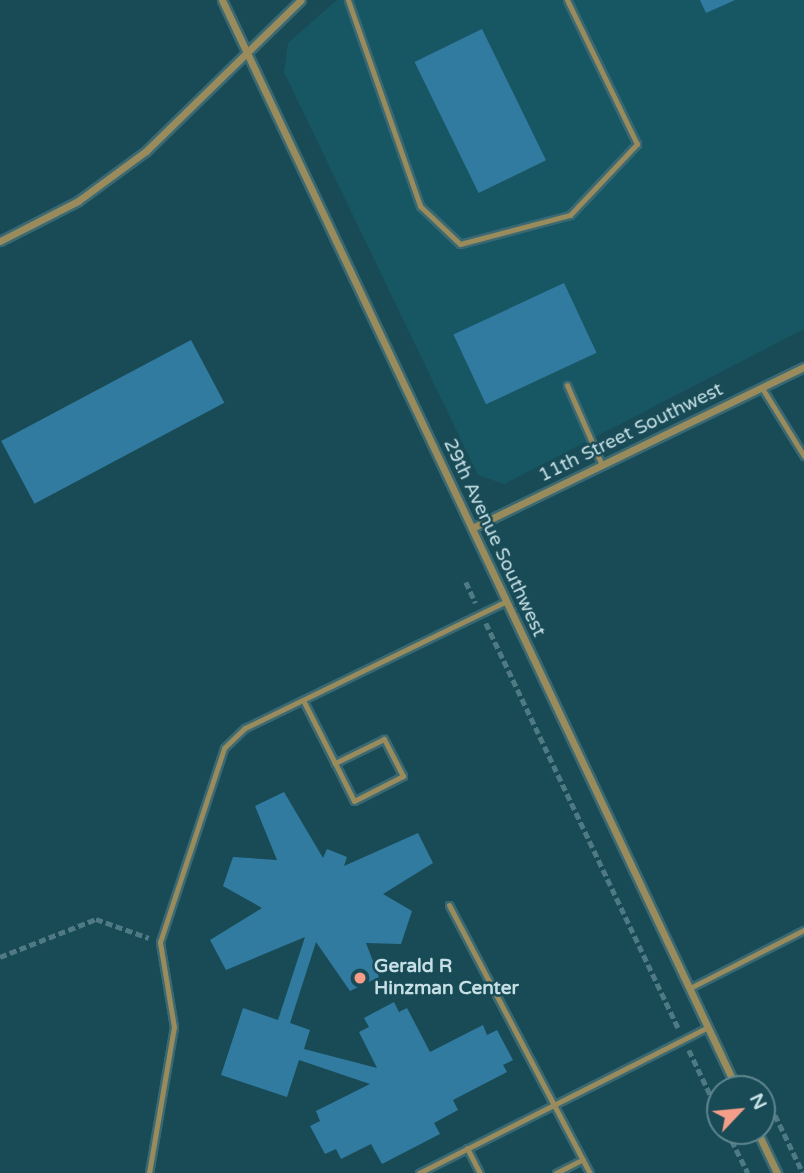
<!DOCTYPE html>
<style>
body{margin:0}
#map{position:relative;width:804px;height:1173px;overflow:hidden;background:#184b56;font-family:"Varela Round",sans-serif}
div>[style]{position:absolute}
.built>*{inset:0;background:#175764}
.building>*{inset:0;background:#327ba0;transform-origin:0 0}
.path>*{height:4.5px;margin-top:-2.25px;transform-origin:0;background:repeating-linear-gradient(90deg,#4f7a83 0 7px,transparent 0 10.5px)}
.roads{filter:drop-shadow(2px 0 #3b6973) drop-shadow(-2px 0 #3b6973) drop-shadow(0 2px #3b6973) drop-shadow(0 -2px #3b6973)}
.service>*{height:5px;margin:-2.5px;padding:0 2.5px;transform-origin:2.5px;border-radius:2.5px;background:#998b5b}
.minor>*{height:7px;margin:-3.5px;padding:0 3.5px;transform-origin:3.5px;border-radius:3.5px;background:#998b5b}
.dots>*{width:19px;height:19px;translate:-50% -50%;box-sizing:border-box;border:4px solid #184b56;border-radius:50%}
span{translate:-50% -50%;white-space:nowrap;text-align:center;line-height:1.15;-webkit-text-stroke:5px #184b56;paint-order:stroke}
.street-label{font-size:19px;color:#c6dfe5}
.poi-label{font-size:19px;color:#c6dfe5;font-weight:700}
.left{translate:0 -50%;text-align:left}
.north{position:absolute;left:706px;top:1075px;width:70px;height:70px;box-sizing:border-box;background:#184b56;border:2px solid #5e868f;border-radius:50%;rotate:64deg;font-size:19px;font-weight:700;line-height:28px;text-align:center;color:#c6dfe5}
.north::after{content:'';display:block;margin:auto;width:24px;height:32px;background:#f49e89;clip-path:polygon(50% 0,100% 100%,50% 72%,0 100%)}
</style>
<div id="map">
<div class="built">
<i style="clip-path:polygon(337px 0,804px 0,804px 329px,504px 484px,478px 475px,284px 72px,288px 43px)"></i>
</div>
<div class="building">
<i style="clip-path:polygon(700px 0,735px 0,706px 13px)"></i>
<i style="left:482px;top:29px;width:146px;height:75px;rotate:64deg"></i>
<i style="left:564px;top:283px;width:77px;height:122px;rotate:65deg"></i>
<i style="left:191px;top:340px;width:71px;height:215px;rotate:62deg"></i>
<i style="clip-path:polygon(284px 792px,323px 858px,327px 849px,347px 857px,344px 866px,418px 833px,433px 863px,383px 894px,412px 911px,401px 944px,366px 943px,379px 977px,350px 991px,316px 942px,290px 1023px,310px 1030px,304px 1049px,377px 1068px,359px 1032px,369px 1027px,364px 1018px,394px 1002px,399px 1012px,407px 1008px,430px 1052px,483px 1025px,487px 1035px,497px 1030px,513px 1060px,503px 1065px,507px 1072px,453px 1100px,458px 1110px,434px 1123px,440px 1134px,382px 1164px,371px 1144px,341px 1159px,336px 1149px,325px 1154px,310px 1126px,320px 1121px,316px 1111px,370px 1084px,299px 1060px,287px 1097px,221px 1075px,243px 1008px,278px 1020px,305px 937px,226px 970px,210px 940px,262px 908px,223px 886px,233px 857px,277px 860px,255px 806px)"></i>
</div>
<div class="path">
<i style="left:466px;top:582px;width:23px;rotate:65deg"></i>
<i style="left:486px;top:623px;width:450px;rotate:64.6deg"></i>
<i style="left:0;top:957px;width:103px;rotate:-21.6deg"></i>
<i style="left:96px;top:919px;width:56px;rotate:19.7deg"></i>
<i style="left:689px;top:1050px;width:72px;rotate:64.5deg"></i>
<i style="left:766px;top:1096px;width:85px;rotate:64.3deg"></i>
<i style="left:727px;top:1131px;width:47px;rotate:63.4deg"></i>
</div>
<div class="roads">
<div class="service">
<i style="left:348px;top:0;width:218px;rotate:70.7deg"></i>
<i style="left:420px;top:206px;width:55px;rotate:43.5deg"></i>
<i style="left:460px;top:244px;width:114px;rotate:-14.8deg"></i>
<i style="left:570px;top:215px;width:98px;rotate:-46.7deg"></i>
<i style="left:637px;top:144px;width:160px;rotate:-115.9deg"></i>
<i style="left:567px;top:385px;width:87px;rotate:66.4deg"></i>
<i style="left:762px;top:388px;width:80px;rotate:58.3deg"></i>
<i style="left:303px;top:700px;width:71px;rotate:63.1deg"></i>
<i style="left:335px;top:763px;width:42px;rotate:63.4deg"></i>
<i style="left:354px;top:801px;width:55px;rotate:-27deg"></i>
<i style="left:403px;top:776px;width:42px;rotate:-117.2deg"></i>
<i style="left:384px;top:739px;width:55px;rotate:153.9deg"></i>
<i style="left:449px;top:905px;width:303px;rotate:62.3deg"></i>
<i style="left:690px;top:988px;width:128px;rotate:-27deg"></i>
<i style="left:467px;top:1148px;width:28px;rotate:63deg"></i>
<i style="left:149px;top:1173px;width:148px;rotate:-80.3deg"></i>
<i style="left:174px;top:1027px;width:86px;rotate:-99.4deg"></i>
<i style="left:160px;top:942px;width:204px;rotate:-71.7deg"></i>
<i style="left:224px;top:748px;width:29px;rotate:-44deg"></i>
<i style="left:245px;top:728px;width:291px;rotate:-25.9deg"></i>
<i style="left:419px;top:1173px;width:324px;rotate:-26.8deg"></i>
<i style="left:556px;top:1173px;width:30px;rotate:-27deg"></i>
</div>
<div class="minor">
<i style="left:222px;top:0;width:1205px;rotate:64.69deg"></i>
<i style="left:0;top:241px;width:88px;rotate:-27.1deg"></i>
<i style="left:78px;top:201px;width:84px;rotate:-36.3deg"></i>
<i style="left:146px;top:151px;width:216px;rotate:-44.3deg"></i>
<i style="left:472px;top:528px;width:369px;rotate:-25.9deg"></i>
<i style="left:757px;top:1131px;width:47px;rotate:64.5deg"></i>
</div>
</div>
<div class="dots">
<i style="left:360px;top:978px;background:#f49e89"></i>
</div>
<div class="street-label">
<span style="left:631px;top:433px;rotate:-26deg">11th Street Southwest</span>
<span style="left:494px;top:538px;rotate:65deg">29th Avenue Southwest</span>
</div>
<div class="poi-label">
<span class="left" style="left:374px;top:978px">Gerald R<br>Hinzman Center</span>
</div>
<div class="north">N</div>
</div>
